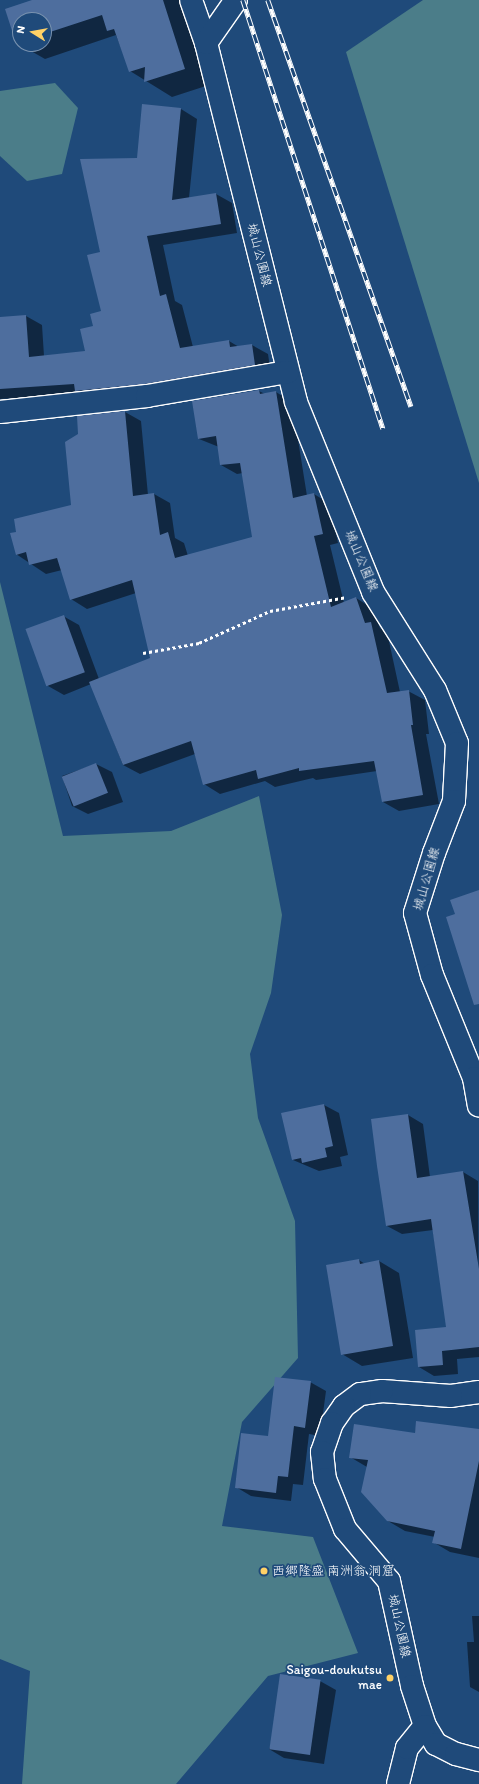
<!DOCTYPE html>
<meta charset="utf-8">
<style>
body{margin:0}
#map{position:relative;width:479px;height:1784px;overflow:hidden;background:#1f4a7a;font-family:Itim,"Klee One",sans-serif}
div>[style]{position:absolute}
.green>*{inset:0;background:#4b7d89}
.shadow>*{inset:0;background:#0007}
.building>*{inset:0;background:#4e6e9e;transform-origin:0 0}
.path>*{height:2.5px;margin-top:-1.25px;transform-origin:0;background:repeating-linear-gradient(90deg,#fff 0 3px,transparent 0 6px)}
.roads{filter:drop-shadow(1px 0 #fff) drop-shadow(-1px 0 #fff) drop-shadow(0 1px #fff) drop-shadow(0 -1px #fff)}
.minor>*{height:22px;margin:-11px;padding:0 11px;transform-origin:11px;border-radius:11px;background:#1f4a7a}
.rail>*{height:4.5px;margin-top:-2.25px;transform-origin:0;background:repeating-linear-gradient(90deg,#1f4a7a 0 9px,#fff 0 18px);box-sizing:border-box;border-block:1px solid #fff}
.dots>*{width:11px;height:11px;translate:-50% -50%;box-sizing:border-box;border:2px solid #1f4a7a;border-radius:50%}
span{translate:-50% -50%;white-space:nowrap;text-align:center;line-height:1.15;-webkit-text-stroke:3.5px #1f4a7a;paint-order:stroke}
.street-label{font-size:13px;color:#fff}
.poi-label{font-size:13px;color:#fff}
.left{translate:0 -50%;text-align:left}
.right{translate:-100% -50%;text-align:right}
.north{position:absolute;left:12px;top:12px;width:40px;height:40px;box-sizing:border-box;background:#1f4a7a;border:1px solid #7992af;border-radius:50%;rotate:281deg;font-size:11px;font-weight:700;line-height:16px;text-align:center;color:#fff}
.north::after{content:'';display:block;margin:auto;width:14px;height:18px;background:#ffd166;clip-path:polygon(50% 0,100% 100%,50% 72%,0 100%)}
</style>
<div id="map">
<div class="green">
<i style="clip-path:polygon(423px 0,479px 0,479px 483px,346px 52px)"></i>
<i style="clip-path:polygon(55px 83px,78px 108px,62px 174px,27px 181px,0 156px,0 91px)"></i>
<i style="clip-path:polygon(0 582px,63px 836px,171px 831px,259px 796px,282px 915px,271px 993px,250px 1054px,258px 1118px,295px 1221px,298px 1358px,242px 1422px,222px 1526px,313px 1537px,358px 1653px,268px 1676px,176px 1784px,22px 1784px,30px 1671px,0 1659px)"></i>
</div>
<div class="shadow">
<i style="clip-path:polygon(evenodd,35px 0,185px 0,212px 84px,172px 97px,130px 71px,116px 35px,45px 59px,17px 43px,6px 10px,35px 0,20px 20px,44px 20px,44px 44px,20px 44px,20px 20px)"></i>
<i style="clip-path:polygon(181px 109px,197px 119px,189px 198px,216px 194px,232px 203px,237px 233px,163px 245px,175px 301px,182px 305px,193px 347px,229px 341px,239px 347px,252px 345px,268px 354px,271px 374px,81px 394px,0 399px,0 318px,26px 316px,42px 325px,44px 356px,86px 352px,94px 327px,102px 312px,101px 253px,138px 159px)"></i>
<i style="clip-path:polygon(259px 391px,265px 394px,276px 392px,292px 402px,307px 496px,314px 494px,330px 504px,338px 543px,330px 545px,344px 603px,356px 598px,372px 608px,380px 628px,387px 632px,400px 692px,408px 691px,425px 700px,429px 734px,426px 734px,439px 804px,399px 811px,383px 802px,377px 771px,316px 780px,313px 778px,275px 787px,265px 781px,220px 794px,204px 784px,195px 754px,140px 774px,123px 765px,91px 684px,64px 695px,48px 686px,63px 616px,79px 625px,99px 679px,151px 659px,136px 593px,87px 609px,71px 599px,62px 570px,46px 574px,16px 554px,17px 532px,72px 506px,125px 412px,141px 421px,148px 495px,154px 494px,170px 503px,175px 538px,184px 543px,188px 556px,254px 538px,243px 473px,237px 474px,221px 465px,219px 447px,199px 439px,193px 402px)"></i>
<i style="clip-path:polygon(96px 764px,112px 772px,123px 802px,88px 814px,72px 806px,62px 776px)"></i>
<i style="clip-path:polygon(324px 1105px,339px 1113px,348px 1155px,340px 1157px,342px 1166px,319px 1171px,293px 1160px)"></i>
<i style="clip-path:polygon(408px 1115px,423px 1124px,430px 1177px,463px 1172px,478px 1181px,479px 1357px,457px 1359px,458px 1374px,434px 1376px,419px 1367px,447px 1328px,433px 1230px,402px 1234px,387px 1226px,372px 1120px)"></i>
<i style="clip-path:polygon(359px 1260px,365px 1264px,379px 1261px,399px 1273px,413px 1358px,362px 1366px,342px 1354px)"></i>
<i style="clip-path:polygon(310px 1382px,326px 1391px,320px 1436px,309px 1434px,303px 1485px,293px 1484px,291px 1501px,251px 1496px,236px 1487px,268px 1437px)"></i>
<i style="clip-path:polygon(417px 1422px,479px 1430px,479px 1558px,450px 1552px,433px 1542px,435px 1537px,405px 1531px,388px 1521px,367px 1467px,350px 1457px,415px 1434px)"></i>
<i style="clip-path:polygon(472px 1616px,479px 1616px,479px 1692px,470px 1687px,467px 1642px,474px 1642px)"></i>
<i style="clip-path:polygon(320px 1681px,336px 1690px,324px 1764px,284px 1758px,269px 1749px)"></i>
</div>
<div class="building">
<i style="clip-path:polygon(32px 0,163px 0,185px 69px,144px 82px,145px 67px,129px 72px,114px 29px,107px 31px,102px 15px,44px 34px,44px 20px,20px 20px,20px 42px,16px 43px,5px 9px)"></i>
<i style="clip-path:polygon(142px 104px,181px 108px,172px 200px,216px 193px,221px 224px,147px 236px,160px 296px,166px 294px,180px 348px,229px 340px,230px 347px,252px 344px,255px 365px,145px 384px,75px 391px,74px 384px,0 389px,0 317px,26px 315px,29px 357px,85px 351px,80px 329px,93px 326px,90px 314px,101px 311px,87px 255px,100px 252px,80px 159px,137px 158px)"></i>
<i style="clip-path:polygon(259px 390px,260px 394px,276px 391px,293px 498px,314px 493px,323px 534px,314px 536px,331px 607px,356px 597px,365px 623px,371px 622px,387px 693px,409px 690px,413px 725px,411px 725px,423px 795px,382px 802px,374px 761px,299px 771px,299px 768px,258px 779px,256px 770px,203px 785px,191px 741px,123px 765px,89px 682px,150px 658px,132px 580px,70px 600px,57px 558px,29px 565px,26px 552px,16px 555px,10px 533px,16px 532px,14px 519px,71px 505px,65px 442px,78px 434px,77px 416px,125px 411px,133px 496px,154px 493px,160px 535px,168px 532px,175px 558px,252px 537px,240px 463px,220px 465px,216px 436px,198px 439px,192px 401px)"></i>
<i style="left:64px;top:615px;width:61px;height:41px;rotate:70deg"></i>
<i style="left:96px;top:763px;width:32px;height:37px;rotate:68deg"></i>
<i style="clip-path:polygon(479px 890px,479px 1004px,474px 1005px,446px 917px,455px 914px,450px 900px)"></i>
<i style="clip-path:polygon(324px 1104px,333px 1146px,325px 1148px,327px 1157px,302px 1163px,301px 1158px,292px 1160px,281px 1113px)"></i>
<i style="clip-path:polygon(408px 1114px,417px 1178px,463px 1171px,479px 1269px,479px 1347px,442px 1351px,443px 1365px,418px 1367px,415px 1330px,446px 1327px,431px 1219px,386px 1226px,377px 1166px,371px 1119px)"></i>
<i style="clip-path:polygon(359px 1259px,360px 1264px,379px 1260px,393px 1346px,341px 1355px,326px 1265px)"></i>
<i style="clip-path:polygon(275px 1377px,311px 1381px,305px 1428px,294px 1426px,288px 1477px,278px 1476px,276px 1493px,235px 1488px,241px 1433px,268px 1436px)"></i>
<i style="clip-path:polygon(416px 1421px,479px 1429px,479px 1461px,461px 1549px,432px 1543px,435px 1531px,387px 1521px,361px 1492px,368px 1460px,349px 1458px,354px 1424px,415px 1433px)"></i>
<i style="left:280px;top:1674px;width:41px;height:76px;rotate:8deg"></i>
</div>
<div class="path">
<i style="left:143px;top:653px;width:57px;rotate:-10.1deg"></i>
<i style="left:199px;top:643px;width:78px;rotate:-24.3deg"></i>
<i style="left:270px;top:611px;width:78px;rotate:-10.3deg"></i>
</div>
<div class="roads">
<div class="minor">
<i style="left:191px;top:0;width:46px;rotate:70.8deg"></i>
<i style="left:206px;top:43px;width:370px;rotate:75.9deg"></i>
<i style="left:296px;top:402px;width:205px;rotate:67.9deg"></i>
<i style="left:373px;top:592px;width:116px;rotate:57.7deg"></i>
<i style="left:435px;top:690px;width:57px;rotate:67.5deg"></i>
<i style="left:457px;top:743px;width:58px;rotate:93deg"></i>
<i style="left:454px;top:801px;width:56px;rotate:111deg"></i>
<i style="left:434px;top:853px;width:63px;rotate:107.6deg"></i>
<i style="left:415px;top:913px;width:64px;rotate:74.7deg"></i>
<i style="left:432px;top:975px;width:111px;rotate:67.8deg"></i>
<i style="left:474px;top:1078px;width:28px;rotate:80deg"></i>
<i style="left:206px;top:43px;width:52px;rotate:-55.1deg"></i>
<i style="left:0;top:412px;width:148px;rotate:-6.2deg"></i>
<i style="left:147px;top:396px;width:143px;rotate:-9.7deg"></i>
<i style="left:479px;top:1392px;width:28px;rotate:172deg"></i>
<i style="left:451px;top:1396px;width:69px;rotate:-175.9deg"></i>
<i style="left:382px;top:1391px;width:22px;rotate:172deg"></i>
<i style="left:360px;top:1394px;width:20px;rotate:143deg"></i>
<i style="left:344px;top:1406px;width:21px;rotate:125deg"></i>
<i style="left:332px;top:1423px;width:31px;rotate:109deg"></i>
<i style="left:322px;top:1452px;width:27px;rotate:84deg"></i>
<i style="left:325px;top:1479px;width:54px;rotate:68.2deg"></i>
<i style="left:345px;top:1529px;width:68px;rotate:49.8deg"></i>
<i style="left:389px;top:1581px;width:107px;rotate:77.6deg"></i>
<i style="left:412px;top:1686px;width:42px;rotate:72deg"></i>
<i style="left:425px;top:1726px;width:21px;rotate:59deg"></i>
<i style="left:436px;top:1744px;width:22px;rotate:27deg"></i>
<i style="left:456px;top:1754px;width:24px;rotate:15deg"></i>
<i style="left:398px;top:1784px;width:37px;rotate:-76deg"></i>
<i style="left:407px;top:1748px;width:28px;rotate:-51deg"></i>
</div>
</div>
<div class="rail">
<i style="left:243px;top:0;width:451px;rotate:71.9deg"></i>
<i style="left:268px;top:0;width:431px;rotate:70.6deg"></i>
</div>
<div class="dots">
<i style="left:264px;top:1571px;background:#ffd166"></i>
<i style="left:390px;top:1678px;background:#ffd166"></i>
</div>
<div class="street-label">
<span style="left:259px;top:255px;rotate:76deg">城山公園線</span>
<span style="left:361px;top:561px;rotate:67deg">城山公園線</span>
<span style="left:427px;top:879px;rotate:-74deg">城山公園線</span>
<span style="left:399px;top:1626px;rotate:78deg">城山公園線</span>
</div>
<div class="poi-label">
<span class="left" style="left:272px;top:1571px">西郷隆盛 南洲翁 洞窟</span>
<span class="right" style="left:382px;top:1678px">Saigou-doukutsu<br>mae</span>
</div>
<div class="north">N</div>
</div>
